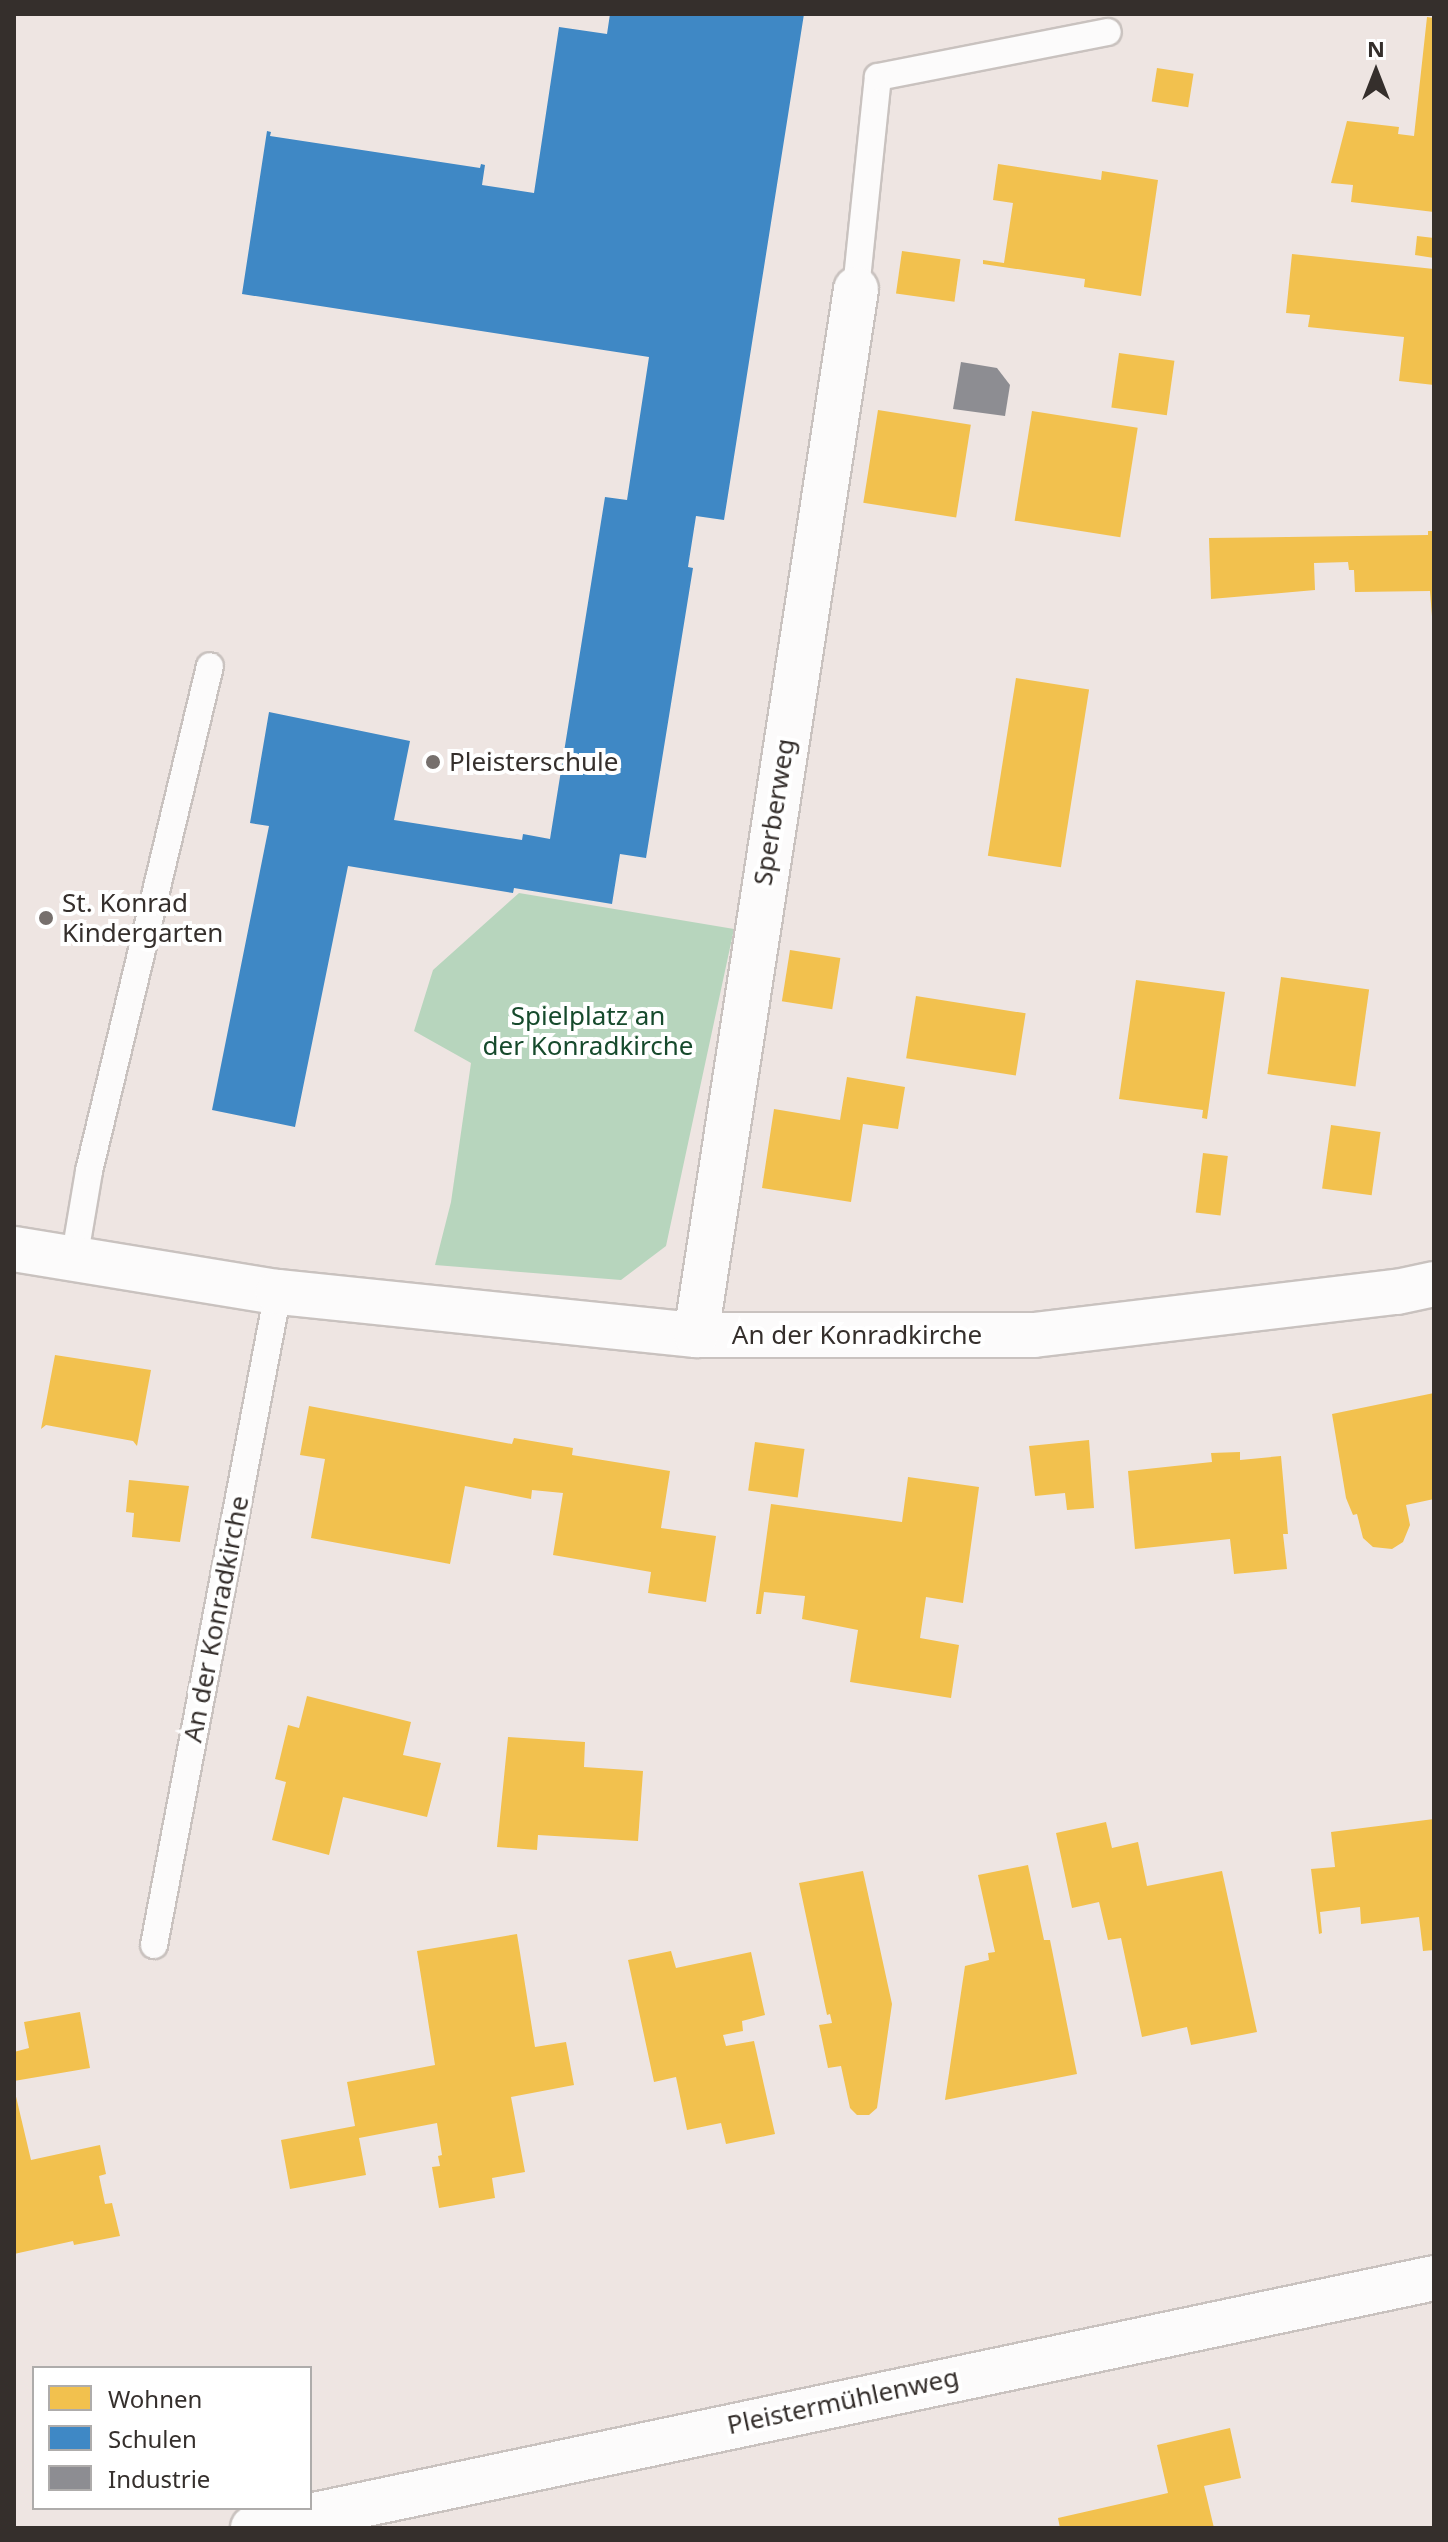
<!DOCTYPE html>
<meta charset="utf-8">
<style>
body{margin:0}
#map{position:relative;width:1448px;height:2542px;overflow:hidden;background:#eee5e2;font-family:"Noto Sans",sans-serif}
div>[style]{position:absolute}
.green>*{inset:0;background:#b7d5bd}
.homes>*{inset:0;background:#f2c14e;transform-origin:0 0}
.schools>*{inset:0;background:#3f88c5}
.industry>*{inset:0;background:#8d8d92}
.roads{filter:drop-shadow(2px 0 #c9c2bf) drop-shadow(-2px 0 #c9c2bf) drop-shadow(0 2px #c9c2bf) drop-shadow(0 -2px #c9c2bf)}
.service>*{height:26px;margin:-13px;padding:0 13px;transform-origin:13px;border-radius:13px;background:#fcfbfb}
.minor>*{height:44px;margin:-22px;padding:0 22px;transform-origin:22px;border-radius:22px;background:#fcfbfb}
.dots>*{width:22px;height:22px;translate:-50% -50%;box-sizing:border-box;border:4px solid #fff;border-radius:50%}
span{translate:-50% -50%;white-space:nowrap;text-align:center;line-height:1.15;-webkit-text-stroke:8px #fff;paint-order:stroke}
.poi-label{font-size:26px;color:#352f2c}
.left{translate:0 -50%;text-align:left}
.street-label{font-size:26px;color:#352f2c}
.park-label{font-size:26px;color:#164a2c}
.frame{position:absolute;inset:0;border:16px solid #352f2c;pointer-events:none}
.legend{position:absolute;left:32px;top:2366px;width:280px;height:144px;box-sizing:border-box;background:#fff;border:2px solid #aeacab;margin:0;padding:10px 14px;list-style:none;font-size:24px;color:#352f2c}
.legend li{display:flex;align-items:center;gap:16px;height:40px}
.legend b{width:40px;border:2px solid #aeacab}
.north{position:absolute;left:1336px;top:32px;width:80px;height:80px;-webkit-text-stroke:6px #fff;paint-order:stroke;rotate:0deg;font-size:22px;font-weight:700;line-height:32px;text-align:center;color:#352f2c}
.north::after{content:'';display:block;margin:auto;width:28px;height:36px;background:#352f2c;clip-path:polygon(50% 0,100% 100%,50% 72%,0 100%)}
</style>
<div id="map">
<div class="green">
<i style="clip-path:polygon(519px 893px,734px 929px,666px 1246px,621px 1280px,435px 1265px,451px 1202px,471px 1063px,414px 1031px,433px 970px)"></i>
</div>
<div class="homes">
<i style="clip-path:polygon(1427px 17px,1434px 18px,1434px 212px,1351px 202px,1353px 185px,1331px 183px,1347px 121px,1399px 127px,1398px 134px,1414px 136px)"></i>
<i style="left:1157px;top:68px;width:37px;height:34px;rotate:9deg"></i>
<i style="clip-path:polygon(998px 164px,1101px 180px,1102px 171px,1158px 180px,1141px 296px,1084px 287px,1085px 279px,983px 264px,983px 260px,1004px 263px,1013px 203px,993px 200px)"></i>
<i style="clip-path:polygon(1417px 236px,1434px 238px,1434px 258px,1415px 255px)"></i>
<i style="left:902px;top:251px;width:59px;height:43px;rotate:8deg"></i>
<i style="clip-path:polygon(1292px 254px,1434px 269px,1434px 385px,1399px 381px,1404px 337px,1308px 327px,1310px 315px,1286px 313px)"></i>
<i style="left:1119px;top:353px;width:56px;height:55px;rotate:8deg"></i>
<i style="left:878px;top:410px;width:94px;height:94px;rotate:9deg"></i>
<i style="left:1032px;top:411px;width:107px;height:111px;rotate:9deg"></i>
<i style="clip-path:polygon(1428px 531px,1434px 531px,1434px 642px,1430px 591px,1355px 592px,1354px 570px,1349px 570px,1348px 562px,1314px 563px,1315px 590px,1211px 599px,1209px 538px,1428px 535px)"></i>
<i style="left:1016px;top:678px;width:74px;height:180px;rotate:9deg"></i>
<i style="left:790px;top:950px;width:51px;height:52px;rotate:9deg"></i>
<i style="left:1281px;top:977px;width:89px;height:98px;rotate:8deg"></i>
<i style="clip-path:polygon(1136px 980px,1225px 992px,1207px 1119px,1202px 1118px,1203px 1110px,1119px 1099px)"></i>
<i style="left:916px;top:996px;width:111px;height:63px;rotate:9deg"></i>
<i style="clip-path:polygon(847px 1077px,905px 1087px,898px 1129px,863px 1124px,851px 1202px,762px 1188px,774px 1109px,840px 1120px)"></i>
<i style="left:1331px;top:1125px;width:50px;height:64px;rotate:8deg"></i>
<i style="left:1203px;top:1153px;width:25px;height:60px;rotate:7deg"></i>
<i style="clip-path:polygon(55px 1355px,151px 1370px,137px 1446px,133px 1441px,46px 1425px,41px 1429px)"></i>
<i style="clip-path:polygon(1434px 1393px,1434px 1499px,1406px 1505px,1410px 1525px,1403px 1542px,1392px 1549px,1373px 1547px,1363px 1538px,1357px 1514px,1353px 1515px,1346px 1498px,1332px 1414px)"></i>
<i style="clip-path:polygon(309px 1406px,512px 1444px,514px 1438px,573px 1448px,572px 1455px,670px 1471px,661px 1528px,716px 1536px,706px 1602px,648px 1593px,651px 1572px,553px 1555px,563px 1493px,532px 1490px,531px 1499px,465px 1486px,450px 1564px,311px 1538px,325px 1459px,300px 1455px)"></i>
<i style="clip-path:polygon(1089px 1440px,1094px 1508px,1067px 1510px,1065px 1493px,1035px 1496px,1029px 1446px)"></i>
<i style="left:755px;top:1442px;width:50px;height:49px;rotate:8deg"></i>
<i style="clip-path:polygon(1240px 1452px,1240px 1460px,1281px 1456px,1288px 1534px,1283px 1534px,1287px 1569px,1234px 1574px,1230px 1539px,1135px 1549px,1128px 1471px,1212px 1462px,1211px 1453px)"></i>
<i style="clip-path:polygon(908px 1477px,979px 1487px,963px 1603px,926px 1597px,920px 1638px,959px 1645px,951px 1698px,850px 1682px,858px 1630px,802px 1619px,805px 1596px,764px 1592px,761px 1614px,756px 1614px,771px 1504px,902px 1522px)"></i>
<i style="clip-path:polygon(129px 1480px,189px 1486px,180px 1542px,132px 1537px,134px 1513px,126px 1512px)"></i>
<i style="clip-path:polygon(307px 1696px,411px 1722px,403px 1755px,441px 1763px,427px 1817px,343px 1797px,329px 1855px,272px 1840px,286px 1782px,275px 1779px,288px 1725px,299px 1728px)"></i>
<i style="clip-path:polygon(508px 1737px,585px 1742px,584px 1767px,643px 1771px,638px 1841px,538px 1835px,537px 1850px,497px 1847px)"></i>
<i style="clip-path:polygon(1434px 1819px,1434px 1950px,1423px 1951px,1419px 1917px,1361px 1924px,1360px 1907px,1320px 1912px,1322px 1933px,1319px 1934px,1311px 1869px,1335px 1867px,1331px 1832px)"></i>
<i style="clip-path:polygon(1106px 1822px,1112px 1848px,1138px 1842px,1147px 1886px,1222px 1871px,1257px 2032px,1191px 2045px,1187px 2027px,1142px 2037px,1121px 1938px,1108px 1940px,1099px 1902px,1072px 1908px,1056px 1833px)"></i>
<i style="clip-path:polygon(1028px 1865px,1044px 1940px,1050px 1940px,1077px 2074px,945px 2100px,965px 1966px,989px 1960px,988px 1953px,995px 1952px,978px 1875px)"></i>
<i style="clip-path:polygon(863px 1871px,892px 2004px,877px 2108px,869px 2115px,857px 2115px,850px 2108px,841px 2066px,828px 2068px,819px 2025px,832px 2023px,830px 2014px,827px 2015px,799px 1883px)"></i>
<i style="clip-path:polygon(517px 1934px,535px 2047px,566px 2042px,574px 2085px,511px 2097px,525px 2172px,492px 2178px,495px 2198px,439px 2208px,432px 2167px,440px 2166px,438px 2156px,442px 2155px,437px 2123px,359px 2138px,366px 2175px,290px 2189px,281px 2140px,355px 2126px,347px 2082px,435px 2065px,417px 1951px)"></i>
<i style="clip-path:polygon(671px 1951px,676px 1968px,751px 1952px,765px 2015px,742px 2021px,743px 2031px,723px 2035px,726px 2046px,754px 2041px,775px 2134px,726px 2144px,721px 2123px,687px 2130px,676px 2077px,654px 2082px,628px 1960px)"></i>
<i style="clip-path:polygon(80px 2012px,90px 2068px,14px 2081px,14px 2052px,29px 2048px,24px 2022px)"></i>
<i style="clip-path:polygon(14px 2088px,31px 2160px,100px 2145px,106px 2174px,99px 2176px,105px 2204px,112px 2203px,120px 2236px,74px 2245px,73px 2241px,14px 2254px)"></i>
<i style="clip-path:polygon(1230px 2428px,1241px 2478px,1204px 2486px,1214px 2528px,1060px 2528px,1058px 2518px,1168px 2493px,1157px 2445px)"></i>
</div>
<div class="schools">
<i style="clip-path:polygon(610px 14px,804px 14px,724px 520px,696px 516px,688px 567px,693px 568px,646px 858px,620px 854px,612px 904px,514px 888px,513px 893px,348px 866px,295px 1127px,212px 1110px,269px 826px,250px 823px,269px 712px,410px 741px,394px 820px,522px 840px,523px 834px,550px 839px,605px 497px,627px 500px,649px 357px,242px 294px,267px 131px,271px 132px,270px 136px,480px 168px,481px 164px,485px 165px,482px 185px,534px 193px,559px 27px,607px 34px)"></i>
</div>
<div class="industry">
<i style="clip-path:polygon(961px 362px,997px 368px,1010px 385px,1005px 416px,953px 409px)"></i>
</div>
<div class="roads">
<div class="service">
<i style="left:856px;top:289px;width:213px;rotate:-84.1deg"></i>
<i style="left:878px;top:77px;width:234px;rotate:-11.1deg"></i>
<i style="left:74px;top:1260px;width:90px;rotate:-80.4deg"></i>
<i style="left:89px;top:1171px;width:519px;rotate:-76.53deg"></i>
<i style="left:154px;top:1945px;width:665px;rotate:-79.25deg"></i>
</div>
<div class="minor">
<i style="left:14px;top:1249px;width:267px;rotate:9.3deg"></i>
<i style="left:278px;top:1292px;width:420px;rotate:5.9deg"></i>
<i style="left:696px;top:1335px;width:338px"></i>
<i style="left:1034px;top:1335px;width:366px;rotate:-6.8deg"></i>
<i style="left:1397px;top:1292px;width:38px;rotate:-12deg"></i>
<i style="left:696px;top:1335px;width:1058px;rotate:-81.3deg"></i>
<i style="left:253px;top:2528px;width:1207px;rotate:-11.95deg"></i>
</div>
</div>
<div class="dots">
<i style="left:433px;top:762px;background:#766f6c"></i>
<i style="left:46px;top:918px;background:#766f6c"></i>
</div>
<div class="poi-label">
<span class="left" style="left:449px;top:762px">Pleisterschule</span>
<span class="left" style="left:62px;top:918px">St. Konrad<br>Kindergarten</span>
</div>
<div class="street-label">
<span style="left:774px;top:812px;rotate:-81deg">Sperberweg</span>
<span style="left:857px;top:1335px">An der Konradkirche</span>
<span style="left:216px;top:1619px;rotate:-79deg">An der Konradkirche</span>
<span style="left:843px;top:2401px;rotate:-12deg">Pleistermühlenweg</span>
</div>
<div class="park-label">
<span style="left:588px;top:1031px">Spielplatz an<br>der Konradkirche</span>
</div>
<div class="frame"></div>
<ul class="legend">
<li><b style="height:22px;background:#f2c14e"></b>Wohnen</li>
<li><b style="height:22px;background:#3f88c5"></b>Schulen</li>
<li><b style="height:22px;background:#8d8d92"></b>Industrie</li>
</ul>
<div class="north">N</div>
</div>
